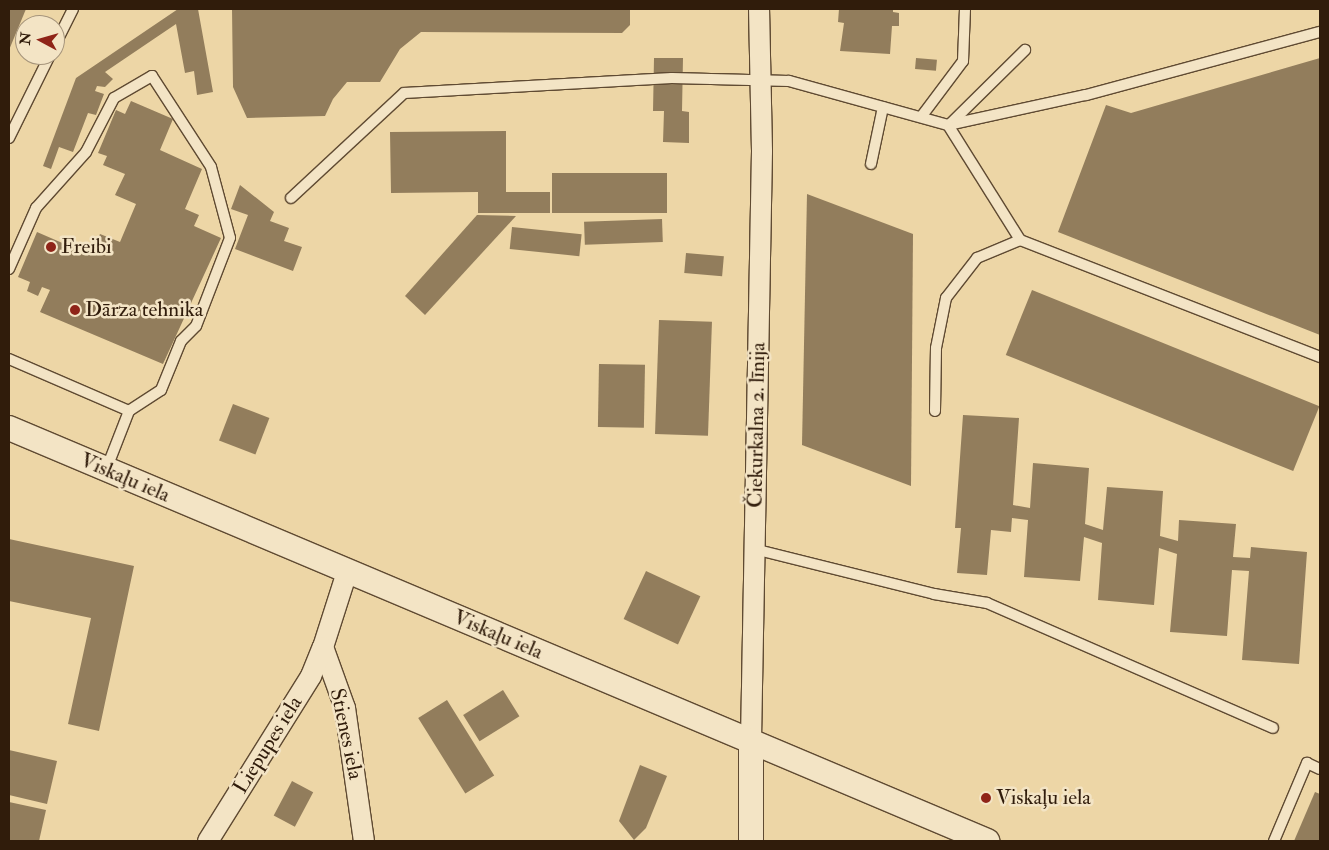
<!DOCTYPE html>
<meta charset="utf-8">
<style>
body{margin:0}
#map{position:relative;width:1329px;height:850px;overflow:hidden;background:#edd6a6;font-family:"IM FELL Double Pica",serif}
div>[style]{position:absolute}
.building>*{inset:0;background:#927d5c;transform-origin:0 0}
.roads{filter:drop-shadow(1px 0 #5f4a32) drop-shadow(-1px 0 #5f4a32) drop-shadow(0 1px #5f4a32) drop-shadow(0 -1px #5f4a32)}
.service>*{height:10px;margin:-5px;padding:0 5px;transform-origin:5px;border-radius:5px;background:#f3e4c5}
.minor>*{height:20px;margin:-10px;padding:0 10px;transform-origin:10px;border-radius:10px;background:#f3e4c5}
.tertiary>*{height:24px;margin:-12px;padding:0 12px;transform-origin:12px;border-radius:12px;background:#f3e4c5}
.dots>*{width:14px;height:14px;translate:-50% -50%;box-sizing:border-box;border:2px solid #f3e4c5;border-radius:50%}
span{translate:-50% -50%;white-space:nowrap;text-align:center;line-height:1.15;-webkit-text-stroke:5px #f3e4c5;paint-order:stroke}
.poi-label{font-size:21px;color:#301c0b}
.left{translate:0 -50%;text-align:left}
.street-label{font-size:21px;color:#301c0b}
.frame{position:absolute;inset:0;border:10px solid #301c0b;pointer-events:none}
.north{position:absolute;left:15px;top:15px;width:50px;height:50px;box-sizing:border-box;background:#f3e4c5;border:1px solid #a5947b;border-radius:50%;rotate:276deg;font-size:14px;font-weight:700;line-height:20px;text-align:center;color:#301c0b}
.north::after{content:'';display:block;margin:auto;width:18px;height:22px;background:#8f2418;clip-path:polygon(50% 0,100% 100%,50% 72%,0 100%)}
</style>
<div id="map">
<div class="building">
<i style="clip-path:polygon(9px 9px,26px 9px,9px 50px)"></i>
<i style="clip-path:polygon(178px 9px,198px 9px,213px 92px,197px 95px,194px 71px,185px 73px,176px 24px,105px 72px,113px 79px,105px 87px,97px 86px,95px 91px,104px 94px,96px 115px,88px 113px,73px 152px,59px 147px,51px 169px,43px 166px,76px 78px)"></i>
<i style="clip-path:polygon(232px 9px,630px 9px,630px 25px,622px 33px,421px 32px,400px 49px,380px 82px,347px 82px,333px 99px,325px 116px,247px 118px,233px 87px)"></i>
<i style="clip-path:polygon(839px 9px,893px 9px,893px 12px,899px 13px,899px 26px,892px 26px,890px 54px,840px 51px,844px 23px,838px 22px)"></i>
<i style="clip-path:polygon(654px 58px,683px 58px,682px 111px,689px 112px,689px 143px,663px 142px,664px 111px,653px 111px)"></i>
<i style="left:916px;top:58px;width:21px;height:11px;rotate:5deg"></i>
<i style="clip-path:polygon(1320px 58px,1320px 335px,1058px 232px,1106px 105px,1131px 113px)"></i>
<i style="clip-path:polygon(131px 101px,173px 119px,160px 150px,202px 169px,185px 209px,199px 215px,194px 226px,221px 238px,163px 364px,40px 312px,50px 290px,42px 287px,38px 296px,27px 291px,30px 282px,18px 277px,37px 232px,90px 255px,100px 234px,120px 242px,136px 204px,115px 195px,125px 174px,103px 165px,107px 156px,98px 153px,116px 110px,125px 114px)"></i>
<i style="clip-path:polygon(506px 131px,506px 192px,550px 192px,550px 213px,478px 213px,478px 192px,391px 193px,390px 132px)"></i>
<i style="left:552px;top:173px;width:115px;height:40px"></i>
<i style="clip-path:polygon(240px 185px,274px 212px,270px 221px,289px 228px,284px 241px,302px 247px,293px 271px,235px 249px,248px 215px,231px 209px)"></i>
<i style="clip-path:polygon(807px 194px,913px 234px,911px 486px,802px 445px)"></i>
<i style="clip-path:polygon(477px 215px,516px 216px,425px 315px,405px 296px)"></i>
<i style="left:662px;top:219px;width:23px;height:78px;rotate:88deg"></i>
<i style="left:512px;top:227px;width:70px;height:22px;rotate:6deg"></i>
<i style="left:686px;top:253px;width:38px;height:20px;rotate:5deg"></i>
<i style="left:1032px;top:290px;width:310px;height:70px;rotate:22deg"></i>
<i style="left:659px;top:320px;width:53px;height:114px;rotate:2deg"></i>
<i style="left:599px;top:364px;width:46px;height:63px;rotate:1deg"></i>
<i style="left:233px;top:404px;width:39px;height:39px;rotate:21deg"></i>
<i style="clip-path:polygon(963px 415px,1019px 418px,1013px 505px,1030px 508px,1033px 463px,1089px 468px,1085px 524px,1103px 530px,1107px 487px,1163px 491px,1160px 536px,1178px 541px,1179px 520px,1236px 524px,1233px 557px,1250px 558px,1251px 547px,1307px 552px,1299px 664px,1242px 660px,1249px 571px,1232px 570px,1227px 636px,1170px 632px,1177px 554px,1159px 548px,1154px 605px,1098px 600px,1102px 543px,1084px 537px,1080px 581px,1024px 577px,1028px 520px,1012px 518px,1011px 532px,991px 530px,987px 575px,957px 573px,961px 528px,955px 528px)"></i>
<i style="clip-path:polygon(9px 539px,134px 566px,99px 731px,68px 724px,91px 618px,9px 601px)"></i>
<i style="left:646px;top:571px;width:60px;height:53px;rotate:25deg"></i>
<i style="left:503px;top:690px;width:31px;height:47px;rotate:58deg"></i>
<i style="left:447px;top:700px;width:89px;height:34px;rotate:58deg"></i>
<i style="clip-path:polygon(9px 750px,57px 761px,47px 804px,9px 795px)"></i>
<i style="clip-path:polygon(640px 765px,667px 776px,646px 828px,634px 840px,619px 821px)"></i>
<i style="left:292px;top:781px;width:24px;height:39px;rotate:28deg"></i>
<i style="clip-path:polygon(1315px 792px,1320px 794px,1320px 841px,1294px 841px)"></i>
<i style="clip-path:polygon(9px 802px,46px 810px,39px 841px,9px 841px)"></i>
</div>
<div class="roads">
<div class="service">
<i style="left:55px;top:45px;width:40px;rotate:-63.4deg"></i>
<i style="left:921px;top:117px;width:70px;rotate:-53.1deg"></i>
<i style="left:963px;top:61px;width:52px;rotate:-87.8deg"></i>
<i style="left:948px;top:125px;width:141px;rotate:-12.3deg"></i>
<i style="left:1086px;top:95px;width:242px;rotate:-15.1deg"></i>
<i style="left:949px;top:125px;width:107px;rotate:-44.6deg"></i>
<i style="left:9px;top:138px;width:93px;rotate:-63.7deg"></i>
<i style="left:871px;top:164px;width:58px;rotate:-78.1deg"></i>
<i style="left:291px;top:198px;width:154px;rotate:-42.9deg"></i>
<i style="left:404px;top:93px;width:268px;rotate:-3.2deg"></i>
<i style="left:672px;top:78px;width:117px;rotate:1.5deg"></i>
<i style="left:789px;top:81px;width:165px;rotate:15.5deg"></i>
<i style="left:948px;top:125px;width:136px;rotate:57.9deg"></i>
<i style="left:1020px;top:240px;width:322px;rotate:21.3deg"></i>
<i style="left:9px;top:269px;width:67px;rotate:-66.1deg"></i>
<i style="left:36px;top:208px;width:75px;rotate:-48.2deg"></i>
<i style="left:86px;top:152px;width:61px;rotate:-62.6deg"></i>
<i style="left:114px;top:98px;width:44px;rotate:-30.1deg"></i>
<i style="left:152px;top:76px;width:108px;rotate:57deg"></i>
<i style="left:211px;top:167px;width:73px;rotate:75deg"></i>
<i style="left:230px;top:238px;width:94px;rotate:111.1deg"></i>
<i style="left:196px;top:326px;width:21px;rotate:135deg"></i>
<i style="left:181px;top:341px;width:53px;rotate:112.2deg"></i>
<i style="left:161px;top:390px;width:38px;rotate:147deg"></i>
<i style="left:9px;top:359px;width:131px;rotate:23.4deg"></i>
<i style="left:129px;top:411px;width:63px;rotate:111.3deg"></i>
<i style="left:935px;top:411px;width:63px;rotate:-89.1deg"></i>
<i style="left:936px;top:348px;width:51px;rotate:-78.7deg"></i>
<i style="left:946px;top:298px;width:51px;rotate:-52.2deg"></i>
<i style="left:977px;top:258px;width:47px;rotate:-22.7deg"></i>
<i style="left:754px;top:549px;width:186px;rotate:14deg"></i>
<i style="left:934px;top:594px;width:54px;rotate:9.6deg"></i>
<i style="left:987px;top:603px;width:312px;rotate:23.6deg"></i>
<i style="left:1274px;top:841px;width:85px;rotate:-67.1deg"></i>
<i style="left:1307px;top:763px;width:14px;rotate:25deg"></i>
</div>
<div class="minor">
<i style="left:347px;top:572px;width:79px;rotate:107.7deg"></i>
<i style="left:323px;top:647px;width:65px;rotate:70.2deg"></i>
<i style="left:345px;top:708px;width:134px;rotate:81.9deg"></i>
<i style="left:751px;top:740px;width:589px;rotate:-88.93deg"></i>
<i style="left:762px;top:151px;width:142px;rotate:-91.2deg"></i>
<i style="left:208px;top:841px;width:195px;rotate:-58deg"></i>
<i style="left:311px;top:676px;width:31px;rotate:-68deg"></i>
</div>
<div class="tertiary">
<i style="left:9px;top:428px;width:1062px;rotate:22.89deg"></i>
<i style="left:751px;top:841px;width:101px;rotate:-90deg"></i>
</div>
</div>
<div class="dots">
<i style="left:51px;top:247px;background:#8f2418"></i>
<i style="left:75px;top:310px;background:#8f2418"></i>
<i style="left:986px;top:798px;background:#8f2418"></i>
</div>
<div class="poi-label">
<span class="left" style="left:61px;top:247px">Freibi</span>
<span class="left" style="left:85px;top:310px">Dārza tehnika</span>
<span class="left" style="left:996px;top:798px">Viskaļu iela</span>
</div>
<div class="street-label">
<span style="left:757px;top:425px;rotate:-89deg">Čiekurkalna 2. līnija</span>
<span style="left:125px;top:478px;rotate:23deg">Viskaļu iela</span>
<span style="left:498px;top:635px;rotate:23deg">Viskaļu iela</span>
<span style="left:346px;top:734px;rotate:78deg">Stienes iela</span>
<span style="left:268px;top:745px;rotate:-58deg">Liepupes iela</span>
</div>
<div class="frame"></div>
<div class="north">N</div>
</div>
